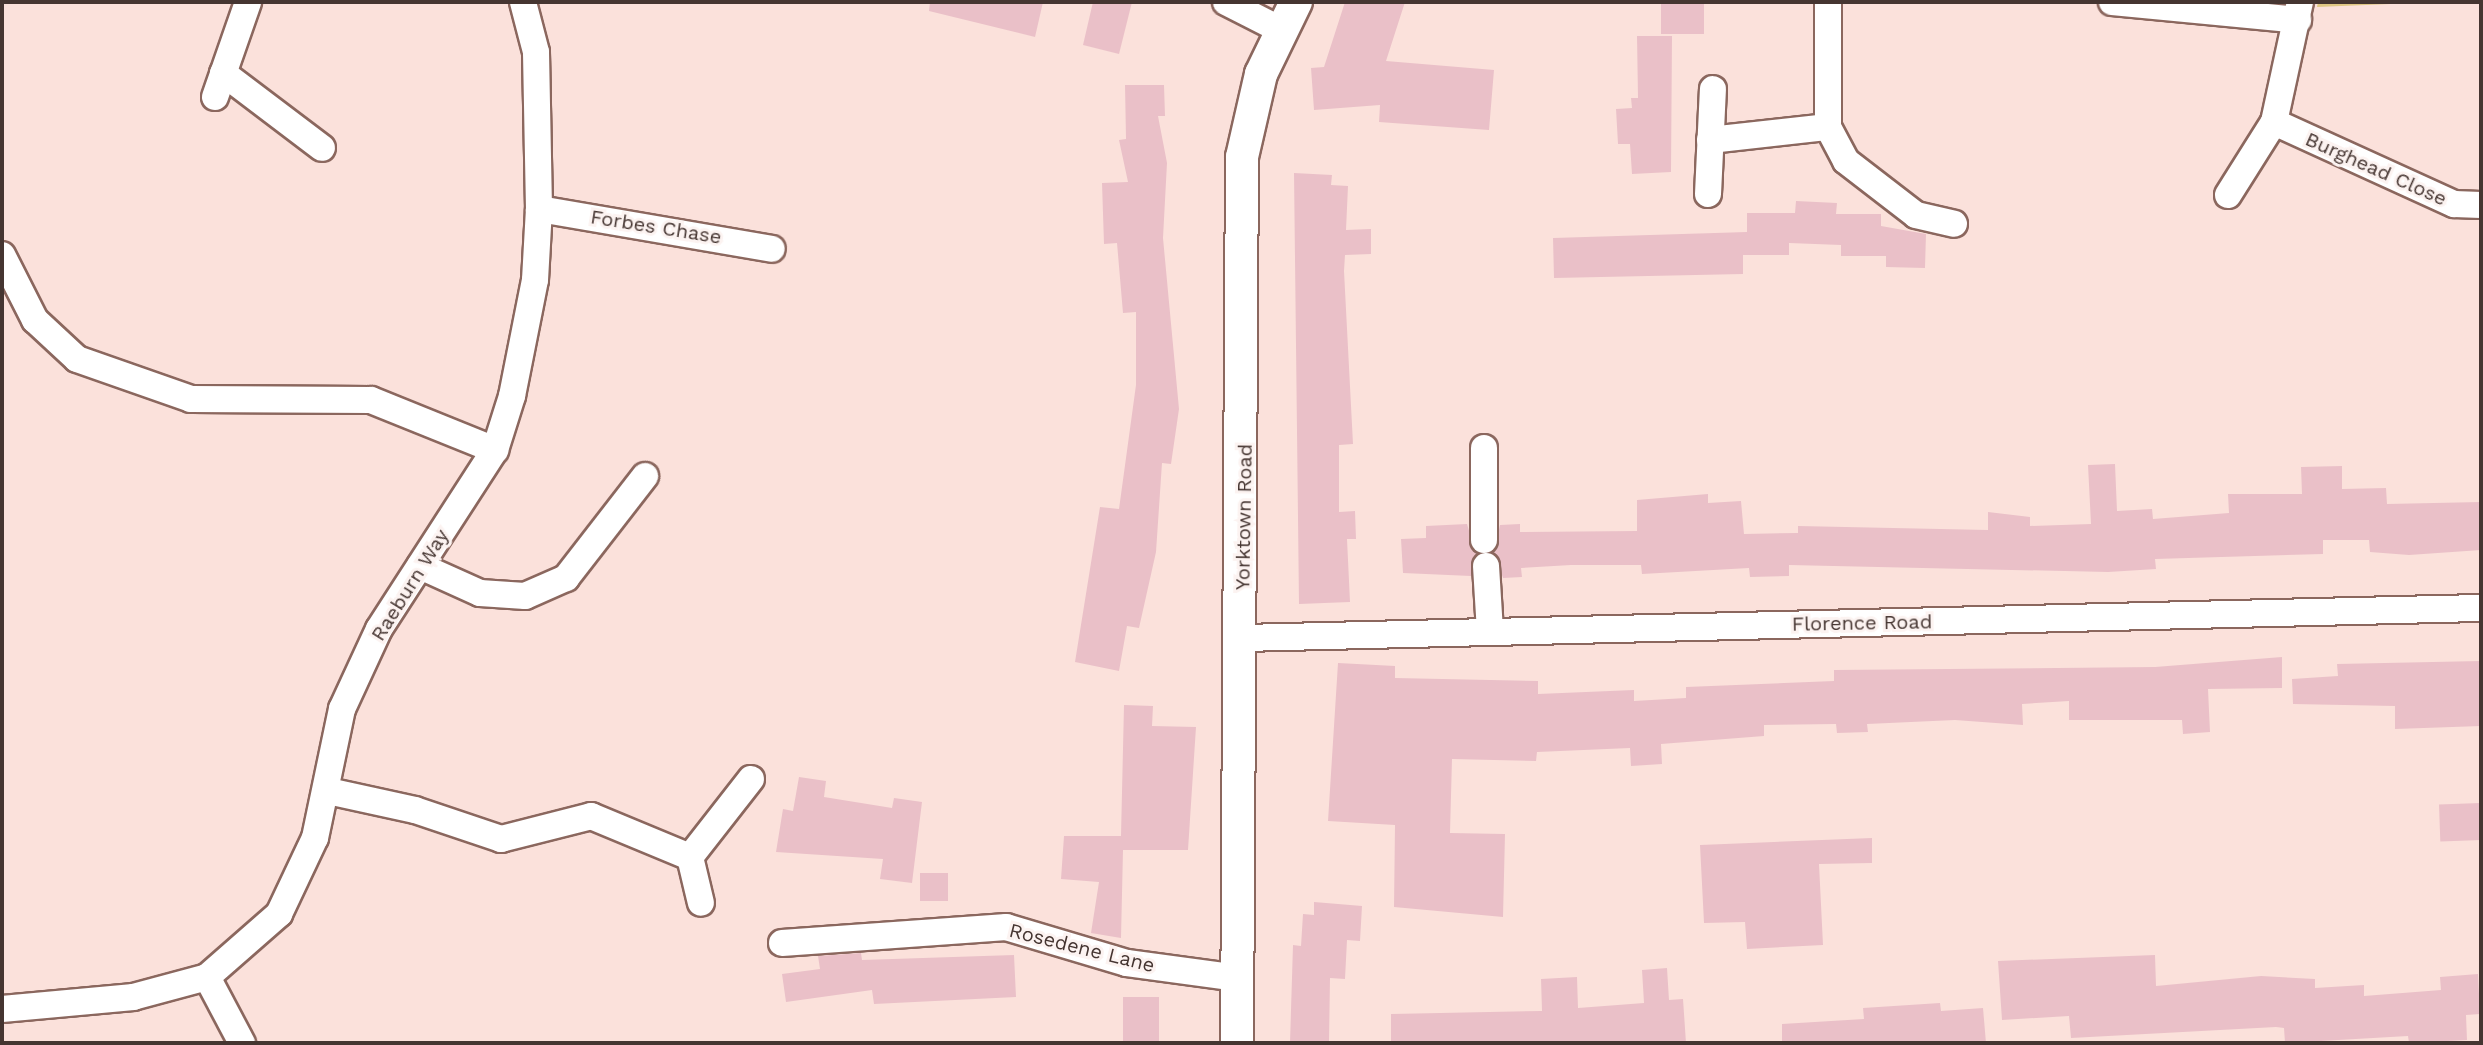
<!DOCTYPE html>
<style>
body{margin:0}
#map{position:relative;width:2483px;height:1045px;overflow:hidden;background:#fbe1db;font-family:"Work Sans",sans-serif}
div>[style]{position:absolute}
.green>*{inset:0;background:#dfc783}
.building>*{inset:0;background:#eac0c8;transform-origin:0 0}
.roads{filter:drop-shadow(2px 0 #8b675e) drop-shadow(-2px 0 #8b675e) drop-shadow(0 2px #8b675e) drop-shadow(0 -2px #8b675e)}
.minor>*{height:26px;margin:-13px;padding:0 13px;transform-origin:13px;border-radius:13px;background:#fff}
.tertiary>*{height:32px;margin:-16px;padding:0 16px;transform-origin:16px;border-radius:16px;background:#fff}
span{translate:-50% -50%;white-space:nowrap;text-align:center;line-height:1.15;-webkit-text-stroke:6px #fcf3f1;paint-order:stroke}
.street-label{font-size:20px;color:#453531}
.frame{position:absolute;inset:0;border:4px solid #453531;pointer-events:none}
</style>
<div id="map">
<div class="green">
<i style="clip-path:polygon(2318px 2px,2439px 2px,2317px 7px)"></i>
</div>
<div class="building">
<i style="clip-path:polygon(930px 2px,1043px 2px,1035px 37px,929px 11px)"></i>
<i style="clip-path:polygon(1093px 2px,1132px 2px,1119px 54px,1083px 45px)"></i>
<i style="clip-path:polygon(1345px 2px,1405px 2px,1386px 61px,1494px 70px,1489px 130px,1379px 122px,1380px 105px,1314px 110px,1311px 68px,1324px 67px)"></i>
<i style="left:1661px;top:2px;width:43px;height:32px"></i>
<i style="clip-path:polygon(1637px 36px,1672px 36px,1671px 172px,1632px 174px,1630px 144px,1618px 144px,1616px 109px,1632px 108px,1631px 98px,1638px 98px)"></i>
<i style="clip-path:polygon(1125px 85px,1164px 85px,1165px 116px,1158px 116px,1167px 163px,1163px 238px,1179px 409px,1171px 464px,1162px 463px,1156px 552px,1139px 628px,1127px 626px,1119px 671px,1075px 662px,1100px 507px,1119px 509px,1136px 385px,1136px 312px,1123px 313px,1117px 243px,1104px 244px,1102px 183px,1128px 182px,1119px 140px,1126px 139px)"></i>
<i style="clip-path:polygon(1294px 173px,1332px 175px,1331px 185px,1348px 186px,1346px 230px,1371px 229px,1371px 254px,1345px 255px,1344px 271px,1353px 444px,1339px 445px,1339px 512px,1355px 511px,1356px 539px,1347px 539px,1350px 602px,1299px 604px)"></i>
<i style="clip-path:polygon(1796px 201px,1837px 203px,1836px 214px,1881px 214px,1881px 226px,1926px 234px,1925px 268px,1886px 267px,1886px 256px,1841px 256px,1841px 245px,1789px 243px,1789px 255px,1743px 255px,1743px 274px,1554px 278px,1553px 238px,1747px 232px,1747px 213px,1795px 213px)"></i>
<i style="clip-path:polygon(2115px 464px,2117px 511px,2152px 509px,2153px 519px,2229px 513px,2228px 494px,2302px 494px,2301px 467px,2342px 466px,2342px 489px,2386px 488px,2387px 504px,2481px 502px,2481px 550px,2409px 555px,2370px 552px,2369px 540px,2323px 540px,2323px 554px,2155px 559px,2156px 569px,2108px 572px,1789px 565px,1789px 576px,1750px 577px,1749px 568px,1642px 574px,1641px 565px,1571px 565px,1521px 568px,1522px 577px,1503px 578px,1494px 552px,1500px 525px,1520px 524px,1520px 532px,1637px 531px,1637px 500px,1708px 494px,1708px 503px,1741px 501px,1744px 534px,1798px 533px,1798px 526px,1988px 530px,1988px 512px,2030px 517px,2030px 526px,2091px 524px,2088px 465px)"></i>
<i style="clip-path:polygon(1467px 524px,1476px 554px,1471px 576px,1403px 573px,1401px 539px,1426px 538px,1426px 526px)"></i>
<i style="clip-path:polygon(2282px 657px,2282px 688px,2208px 689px,2210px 732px,2183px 734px,2182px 720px,2069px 720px,2069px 701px,2022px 704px,2023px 725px,1955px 720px,1867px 724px,1868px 732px,1837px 733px,1836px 724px,1764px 725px,1764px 736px,1661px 744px,1662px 764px,1631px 766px,1630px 748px,1537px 752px,1536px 761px,1452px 759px,1450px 833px,1505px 834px,1503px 917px,1394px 907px,1395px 825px,1328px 821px,1338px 663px,1395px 666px,1395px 678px,1538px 681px,1538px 694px,1634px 690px,1634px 701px,1686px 698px,1686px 687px,1834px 681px,1834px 670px,2155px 667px)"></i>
<i style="clip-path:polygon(2481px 661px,2481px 726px,2395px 729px,2395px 706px,2293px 704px,2292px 679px,2338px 676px,2337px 664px)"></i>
<i style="clip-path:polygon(1124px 705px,1153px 706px,1152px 726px,1196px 727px,1188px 850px,1123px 850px,1121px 938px,1091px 933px,1099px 882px,1061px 879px,1064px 836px,1121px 836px)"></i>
<i style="clip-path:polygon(799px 777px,826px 781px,824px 797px,892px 808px,894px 798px,922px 802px,912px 883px,880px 879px,883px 859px,776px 852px,783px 809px,793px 811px)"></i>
<i style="left:2480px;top:803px;width:37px;height:41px;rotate:88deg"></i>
<i style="clip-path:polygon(1872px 838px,1872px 863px,1819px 864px,1823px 945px,1747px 949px,1745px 922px,1704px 923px,1700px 845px)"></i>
<i style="left:920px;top:873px;width:28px;height:28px"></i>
<i style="clip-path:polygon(1314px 902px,1362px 906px,1360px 941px,1347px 940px,1345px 979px,1330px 978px,1329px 1043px,1290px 1043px,1293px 945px,1301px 946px,1303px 914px,1314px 915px)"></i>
<i style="clip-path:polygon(861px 953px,862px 960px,1014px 955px,1016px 997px,874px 1004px,872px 990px,786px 1002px,782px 974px,820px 969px,818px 956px)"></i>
<i style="clip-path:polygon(2155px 955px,2156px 986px,2261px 976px,2315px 979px,2315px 988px,2364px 985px,2364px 996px,2441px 990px,2440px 977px,2478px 974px,2480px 1014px,2466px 1015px,2467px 1040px,2409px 1043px,2408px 1036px,2285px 1043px,2284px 1028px,2276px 1027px,2071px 1038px,2069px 1016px,2002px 1020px,1998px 961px)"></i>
<i style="clip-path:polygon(1667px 968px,1669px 1000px,1683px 999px,1686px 1043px,1391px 1043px,1391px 1014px,1542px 1011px,1541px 979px,1577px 977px,1578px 1008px,1644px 1003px,1642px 970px)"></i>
<i style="left:1123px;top:997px;width:36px;height:46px"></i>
<i style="clip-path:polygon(1940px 1003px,1941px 1011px,1983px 1008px,1986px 1043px,1782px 1043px,1782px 1024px,1864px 1019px,1863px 1008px)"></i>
</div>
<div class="roads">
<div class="minor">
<i style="left:1226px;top:2px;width:59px;rotate:27deg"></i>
<i style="left:1828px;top:2px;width:125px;rotate:90deg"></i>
<i style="left:1828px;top:127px;width:38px;rotate:62deg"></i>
<i style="left:1846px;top:161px;width:88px;rotate:37.6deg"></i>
<i style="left:1916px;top:215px;width:39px;rotate:13deg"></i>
<i style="left:2112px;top:2px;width:187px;rotate:5.5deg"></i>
<i style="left:223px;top:73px;width:124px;rotate:37.1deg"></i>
<i style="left:215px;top:97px;width:101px;rotate:-70.8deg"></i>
<i style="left:2274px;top:122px;width:198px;rotate:24.5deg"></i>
<i style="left:2454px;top:204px;width:27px;rotate:2deg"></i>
<i style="left:1710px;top:140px;width:119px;rotate:-6.3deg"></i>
<i style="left:1708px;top:194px;width:105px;rotate:-87.3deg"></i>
<i style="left:2228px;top:195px;width:86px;rotate:-57.8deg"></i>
<i style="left:2274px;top:122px;width:123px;rotate:-77.8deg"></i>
<i style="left:539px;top:209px;width:236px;rotate:9.7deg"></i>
<i style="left:2px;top:255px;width:73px;rotate:63.1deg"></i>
<i style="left:35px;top:320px;width:57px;rotate:42.9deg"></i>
<i style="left:77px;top:359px;width:121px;rotate:19.3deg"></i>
<i style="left:191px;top:399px;width:180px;rotate:0.3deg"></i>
<i style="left:371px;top:400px;width:134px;rotate:22deg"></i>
<i style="left:1484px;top:540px;width:92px;rotate:-90deg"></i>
<i style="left:420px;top:566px;width:66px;rotate:24.2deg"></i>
<i style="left:480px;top:593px;width:45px;rotate:3.8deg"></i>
<i style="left:525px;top:596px;width:45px;rotate:-23.7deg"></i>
<i style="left:566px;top:578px;width:129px;rotate:-52.2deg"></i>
<i style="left:1486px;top:566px;width:66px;rotate:86.5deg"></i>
<i style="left:1243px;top:638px;width:1238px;rotate:-1.39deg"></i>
<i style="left:328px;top:791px;width:89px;rotate:12.3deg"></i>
<i style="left:415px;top:810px;width:91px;rotate:18.6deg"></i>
<i style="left:501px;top:839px;width:93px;rotate:-14.3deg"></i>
<i style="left:591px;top:816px;width:107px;rotate:22.5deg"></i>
<i style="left:690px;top:857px;width:47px;rotate:76.6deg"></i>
<i style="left:690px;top:857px;width:99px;rotate:-52deg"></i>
<i style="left:782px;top:943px;width:225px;rotate:-4.1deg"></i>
<i style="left:1006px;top:927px;width:126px;rotate:16.6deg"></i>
<i style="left:1127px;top:963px;width:112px;rotate:7.7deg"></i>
<i style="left:207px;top:977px;width:75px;rotate:62.1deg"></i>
<i style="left:2px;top:1009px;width:132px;rotate:-5.2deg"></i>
<i style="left:133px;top:997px;width:77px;rotate:-15.1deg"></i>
<i style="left:207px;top:977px;width:96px;rotate:-41.2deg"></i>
<i style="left:279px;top:914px;width:84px;rotate:-64.7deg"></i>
<i style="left:315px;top:838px;width:132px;rotate:-78.2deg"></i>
<i style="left:342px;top:709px;width:88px;rotate:-65.2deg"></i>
<i style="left:379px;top:629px;width:213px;rotate:-57.1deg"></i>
<i style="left:495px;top:450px;width:57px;rotate:-72.5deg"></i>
<i style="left:512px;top:396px;width:118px;rotate:-78.8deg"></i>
<i style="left:535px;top:280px;width:71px;rotate:-86.8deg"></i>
<i style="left:539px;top:209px;width:157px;rotate:-91.1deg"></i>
<i style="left:536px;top:52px;width:52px;rotate:-104.6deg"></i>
</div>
<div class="tertiary">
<i style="left:1237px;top:1043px;width:886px;rotate:-89.68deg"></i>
<i style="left:1242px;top:157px;width:85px;rotate:-77.1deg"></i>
<i style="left:1261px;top:74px;width:80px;rotate:-64.1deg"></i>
</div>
</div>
<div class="street-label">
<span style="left:2376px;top:169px;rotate:24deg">Burghead Close</span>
<span style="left:656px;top:227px;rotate:9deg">Forbes Chase</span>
<span style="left:1244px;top:517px;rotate:-89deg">Yorktown Road</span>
<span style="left:410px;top:585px;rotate:-58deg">Raeburn Way</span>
<span style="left:1862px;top:623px;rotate:-1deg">Florence Road</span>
<span style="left:1082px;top:948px;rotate:14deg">Rosedene Lane</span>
</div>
<div class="frame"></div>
</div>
